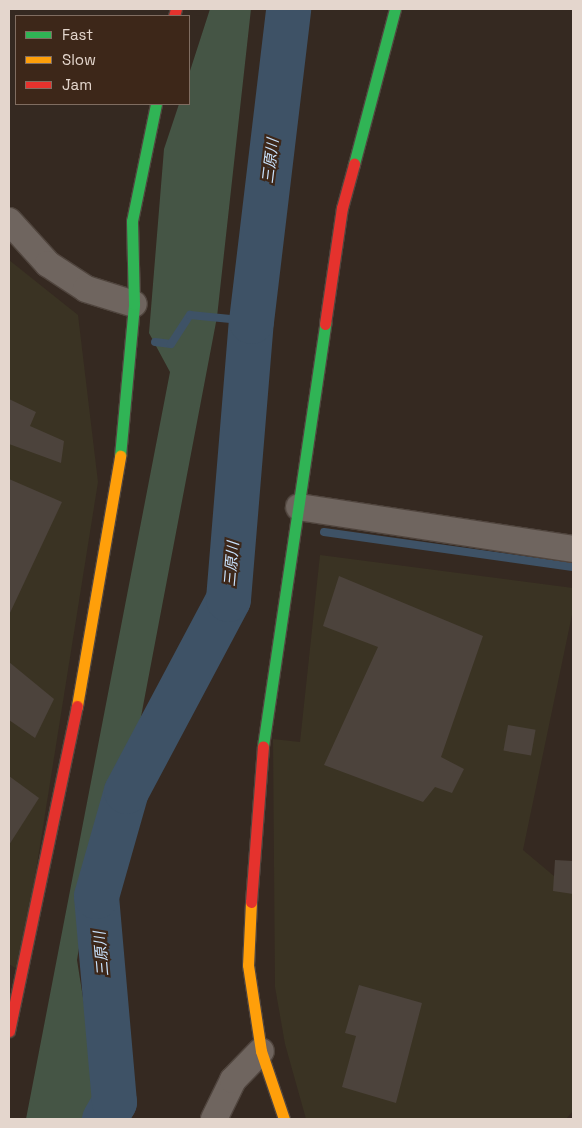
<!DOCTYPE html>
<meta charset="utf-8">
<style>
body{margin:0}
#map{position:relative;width:582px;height:1128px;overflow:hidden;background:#352921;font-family:"Space Grotesk","Noto Sans JP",sans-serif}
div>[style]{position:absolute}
.industrial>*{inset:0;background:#3a3323}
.green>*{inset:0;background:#455545}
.stream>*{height:8px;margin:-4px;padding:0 4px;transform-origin:4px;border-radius:4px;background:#3e5266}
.river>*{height:45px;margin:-22.5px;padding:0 22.5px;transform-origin:22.5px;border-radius:22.5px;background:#3e5266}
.building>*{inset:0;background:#4c433c;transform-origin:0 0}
.roads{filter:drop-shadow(1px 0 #50453e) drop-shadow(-1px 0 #50453e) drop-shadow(0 1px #50453e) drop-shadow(0 -1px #50453e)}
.street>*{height:26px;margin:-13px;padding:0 13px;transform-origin:13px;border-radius:13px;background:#6f655f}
.fast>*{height:11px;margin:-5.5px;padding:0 5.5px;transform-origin:5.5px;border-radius:5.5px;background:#30b455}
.slow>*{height:11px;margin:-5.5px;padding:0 5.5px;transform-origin:5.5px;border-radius:5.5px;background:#ff9f0a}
.jam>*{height:11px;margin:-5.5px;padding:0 5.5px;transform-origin:5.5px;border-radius:5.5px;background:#e5322d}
span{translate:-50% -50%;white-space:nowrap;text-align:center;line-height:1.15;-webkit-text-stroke:4.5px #3d2719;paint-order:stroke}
.water-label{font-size:15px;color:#c9e3fe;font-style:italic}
.frame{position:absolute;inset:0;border:10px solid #e4d6cd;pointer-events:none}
.legend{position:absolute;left:15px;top:15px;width:175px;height:90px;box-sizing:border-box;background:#3d2719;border:1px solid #806d61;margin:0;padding:6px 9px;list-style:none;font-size:15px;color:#e4d6cd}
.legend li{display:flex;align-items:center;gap:10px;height:25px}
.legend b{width:25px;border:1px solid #806d61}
</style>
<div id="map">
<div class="industrial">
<i style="clip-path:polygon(9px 260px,78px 315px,98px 482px,20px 971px,9px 964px)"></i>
<i style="clip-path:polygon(320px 555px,573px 588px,573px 610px,523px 850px,573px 892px,573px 1111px,566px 1119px,306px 1119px,285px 1044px,275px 987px,273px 739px,300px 742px)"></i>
</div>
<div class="green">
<i style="clip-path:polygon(210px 9px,251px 9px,217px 317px,136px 743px,119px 781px,89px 887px,77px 960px,99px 1099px,91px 1119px,26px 1119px,170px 372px,149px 333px,164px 149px,179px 104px,189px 104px,189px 74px)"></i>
</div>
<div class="stream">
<i style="left:155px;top:342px;width:16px;rotate:7deg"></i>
<i style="left:171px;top:344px;width:35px;rotate:-57deg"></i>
<i style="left:190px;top:315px;width:61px;rotate:5.6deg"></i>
<i style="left:324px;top:532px;width:251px;rotate:8deg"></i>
</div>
<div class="river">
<i style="left:104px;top:1119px;width:20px;rotate:-60deg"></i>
<i style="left:114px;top:1102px;width:207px;rotate:-95deg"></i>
<i style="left:96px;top:896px;width:109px;rotate:-74.1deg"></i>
<i style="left:126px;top:791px;width:217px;rotate:-62deg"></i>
<i style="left:228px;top:599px;width:279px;rotate:-85.3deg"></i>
<i style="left:251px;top:321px;width:314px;rotate:-83.2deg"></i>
</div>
<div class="building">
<i style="clip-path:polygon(9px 399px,36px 412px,30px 426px,64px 441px,61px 463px,9px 444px)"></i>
<i style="clip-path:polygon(9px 479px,62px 502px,9px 615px)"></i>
<i style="clip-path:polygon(339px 576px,483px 636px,441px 757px,464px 769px,452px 793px,435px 787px,423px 802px,324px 765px,378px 647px,323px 626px)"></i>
<i style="clip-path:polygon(9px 662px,54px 699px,35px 738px,9px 720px)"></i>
<i style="left:508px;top:725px;width:28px;height:26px;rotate:10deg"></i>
<i style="clip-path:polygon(9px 776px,39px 798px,9px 845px)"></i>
<i style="clip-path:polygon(555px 860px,573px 861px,573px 894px,553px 891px)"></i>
<i style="clip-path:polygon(359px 985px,422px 1003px,396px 1103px,342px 1087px,356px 1036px,345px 1033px)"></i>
</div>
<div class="roads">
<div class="street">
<i style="left:9px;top:221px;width:58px;rotate:47.8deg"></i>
<i style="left:48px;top:264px;width:45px;rotate:33.3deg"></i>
<i style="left:86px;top:289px;width:50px;rotate:17.4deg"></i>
<i style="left:299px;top:507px;width:277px;rotate:8.7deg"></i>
<i style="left:214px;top:1119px;width:43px;rotate:-64deg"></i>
<i style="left:233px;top:1080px;width:40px;rotate:-46deg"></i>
</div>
<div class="fast">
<i style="left:354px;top:164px;width:160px;rotate:-75.2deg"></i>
<i style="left:120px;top:456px;width:153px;rotate:-84.7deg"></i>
<i style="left:134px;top:304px;width:83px;rotate:-91.4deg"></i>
<i style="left:132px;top:221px;width:119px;rotate:-78.4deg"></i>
<i style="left:263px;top:746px;width:427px;rotate:-81.6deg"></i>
</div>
<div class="slow">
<i style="left:77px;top:706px;width:254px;rotate:-80.2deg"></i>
<i style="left:251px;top:902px;width:63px;rotate:92.7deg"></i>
<i style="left:248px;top:965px;width:87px;rotate:81.4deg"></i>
<i style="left:261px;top:1051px;width:72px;rotate:71.3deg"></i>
</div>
<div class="jam">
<i style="left:174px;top:16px;width:7px;rotate:-74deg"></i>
<i style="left:325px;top:324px;width:117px;rotate:-81.7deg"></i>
<i style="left:342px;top:208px;width:46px;rotate:-74.7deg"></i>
<i style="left:251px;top:902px;width:156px;rotate:-85.6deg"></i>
<i style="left:9px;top:1031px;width:332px;rotate:-78.2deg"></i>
</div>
</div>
<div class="water-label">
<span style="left:270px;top:161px;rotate:-83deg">三原川</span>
<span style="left:231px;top:564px;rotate:-85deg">三原川</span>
<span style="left:101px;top:954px;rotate:-95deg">三原川</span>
</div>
<div class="frame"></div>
<ul class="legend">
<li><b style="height:6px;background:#30b455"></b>Fast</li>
<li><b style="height:6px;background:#ff9f0a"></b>Slow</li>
<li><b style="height:6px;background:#e5322d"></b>Jam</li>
</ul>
</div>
